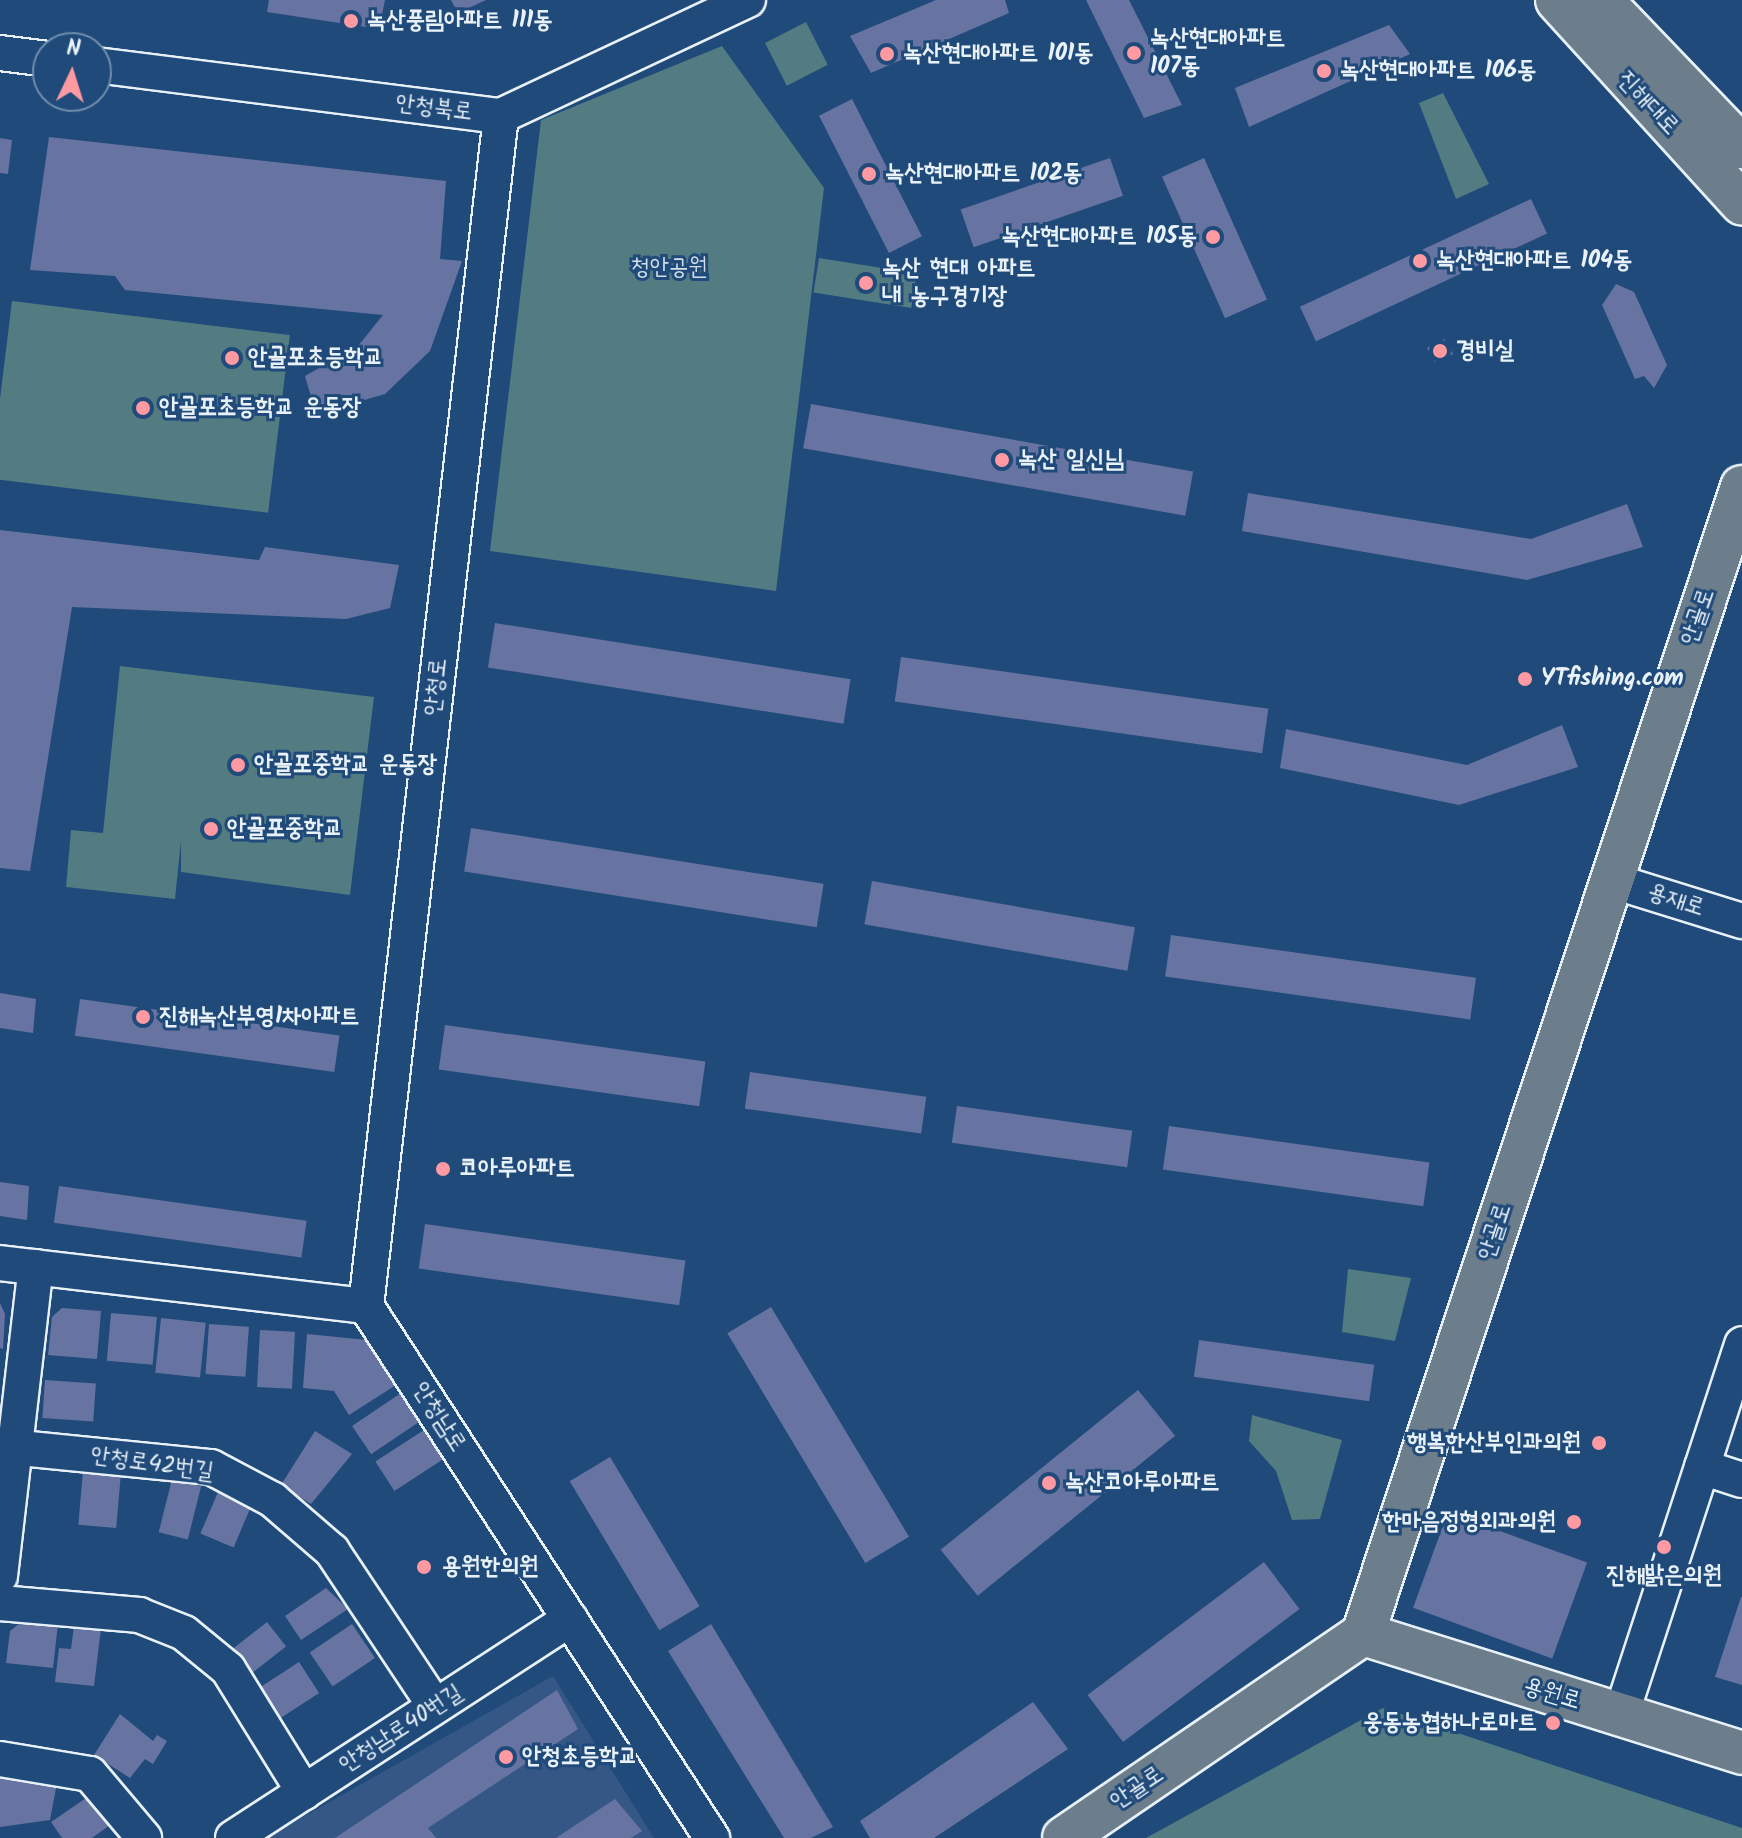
<!DOCTYPE html>
<meta charset="utf-8">
<style>
body{margin:0}
#map{position:relative;width:1742px;height:1838px;overflow:hidden;background:#1f4a7a;font-family:Kalam,"Poor Story",sans-serif}
div>[style]{position:absolute}
.built>*{inset:0;background:#355786}
.green>*{inset:0;background:#537b82;transform-origin:0 0}
.building>*{inset:0;background:#6774a1;transform-origin:0 0}
.roads{filter:drop-shadow(2px 0 #e8f1f8) drop-shadow(-2px 0 #e8f1f8) drop-shadow(0 2px #e8f1f8) drop-shadow(0 -2px #e8f1f8)}
.minor>*{height:34px;margin:-17px;padding:0 17px;transform-origin:17px;border-radius:17px;background:#1f4a7a}
.major>*{height:42px;margin:-21px;padding:0 21px;transform-origin:21px;border-radius:21px;background:#6c7d8c}
.dots>*{width:22px;height:22px;translate:-50% -50%;box-sizing:border-box;border:4px solid #1f4a7a;border-radius:50%}
span{translate:-50% -50%;white-space:nowrap;text-align:center;line-height:1.15;-webkit-text-stroke:6px #1f4a7a;paint-order:stroke}
.poi-label{font-size:24px;color:#e8f1f8;font-weight:700}
.left{translate:0 -50%;text-align:left}
.right{translate:-100% -50%;text-align:right}
.street-label{font-size:24px;color:#e8f1f8}
.park-label{font-size:24px;color:#d2dfe6}
.north{position:absolute;left:32px;top:32px;width:80px;height:80px;box-sizing:border-box;background:#1f4a7a;border:2px solid #6f8dac;border-radius:50%;rotate:4deg;font-size:22px;font-weight:700;line-height:32px;text-align:center;color:#e8f1f8}
.north::after{content:'';display:block;margin:auto;width:28px;height:36px;background:#ff9aa2;clip-path:polygon(50% 0,100% 100%,50% 72%,0 100%)}
</style>
<div id="map">
<div class="built">
<i style="clip-path:polygon(553px 1676px,654px 1838px,266px 1838px)"></i>
</div>
<div class="green">
<i style="left:806px;top:22px;width:48px;height:46px;rotate:63deg"></i>
<i style="clip-path:polygon(722px 46px,824px 188px,776px 591px,490px 551px,541px 120px)"></i>
<i style="clip-path:polygon(1443px 93px,1489px 184px,1456px 199px,1419px 103px)"></i>
<i style="left:819px;top:258px;width:99px;height:35px;rotate:9deg"></i>
<i style="left:12px;top:301px;width:280px;height:179px;rotate:7deg"></i>
<i style="clip-path:polygon(120px 666px,374px 697px,350px 895px,181px 872px,181px 841px,175px 899px,66px 887px,71px 830px,103px 833px)"></i>
<i style="clip-path:polygon(1348px 1269px,1411px 1278px,1395px 1341px,1342px 1332px)"></i>
<i style="clip-path:polygon(1252px 1415px,1342px 1440px,1320px 1519px,1292px 1520px,1276px 1471px,1249px 1441px)"></i>
<i style="clip-path:polygon(1383px 1708px,1742px 1828px,1742px 1838px,1146px 1838px)"></i>
</div>
<div class="building">
<i style="clip-path:polygon(269px 0,385px 0,379px 29px,267px 12px)"></i>
<i style="clip-path:polygon(451px 0,486px 0,458px 13px)"></i>
<i style="clip-path:polygon(936px 0,1005px 0,1009px 13px,871px 73px,850px 36px)"></i>
<i style="clip-path:polygon(1086px 0,1129px 0,1182px 105px,1144px 118px)"></i>
<i style="clip-path:polygon(1389px 25px,1410px 54px,1249px 127px,1235px 88px)"></i>
<i style="left:852px;top:99px;width:154px;height:37px;rotate:63deg"></i>
<i style="clip-path:polygon(49px 137px,446px 181px,440px 259px,462px 261px,430px 351px,385px 394px,316px 414px,305px 376px,358px 346px,383px 315px,125px 290px,115px 276px,30px 270px)"></i>
<i style="clip-path:polygon(0 138px,12px 140px,8px 174px,0 173px)"></i>
<i style="left:1110px;top:158px;width:40px;height:158px;rotate:71deg"></i>
<i style="left:1204px;top:158px;width:155px;height:46px;rotate:66deg"></i>
<i style="left:1531px;top:199px;width:38px;height:255px;rotate:65deg"></i>
<i style="clip-path:polygon(1616px 284px,1634px 292px,1667px 365px,1654px 388px,1644px 376px,1635px 379px,1602px 305px)"></i>
<i style="clip-path:polygon(1444px 339px,1453px 354px,1435px 362px,1427px 348px)"></i>
<i style="left:811px;top:404px;width:388px;height:45px;rotate:10deg"></i>
<i style="clip-path:polygon(1248px 493px,1531px 539px,1627px 504px,1643px 547px,1527px 580px,1242px 531px)"></i>
<i style="clip-path:polygon(0 530px,259px 560px,265px 547px,399px 565px,390px 608px,346px 619px,72px 607px,30px 871px,0 868px)"></i>
<i style="left:495px;top:623px;width:360px;height:45px;rotate:9deg"></i>
<i style="left:901px;top:657px;width:371px;height:45px;rotate:8deg"></i>
<i style="clip-path:polygon(1562px 725px,1578px 767px,1459px 805px,1280px 768px,1286px 729px,1467px 765px)"></i>
<i style="left:471px;top:828px;width:357px;height:44px;rotate:9deg"></i>
<i style="left:872px;top:881px;width:267px;height:44px;rotate:10deg"></i>
<i style="left:1171px;top:935px;width:308px;height:42px;rotate:8deg"></i>
<i style="clip-path:polygon(0 993px,36px 999px,33px 1033px,0 1028px)"></i>
<i style="left:80px;top:999px;width:262px;height:37px;rotate:8deg"></i>
<i style="left:445px;top:1025px;width:263px;height:45px;rotate:8deg"></i>
<i style="left:750px;top:1072px;width:178px;height:37px;rotate:8deg"></i>
<i style="left:957px;top:1106px;width:177px;height:37px;rotate:8deg"></i>
<i style="left:1169px;top:1126px;width:263px;height:44px;rotate:8deg"></i>
<i style="clip-path:polygon(0 1182px,29px 1186px,27px 1220px,0 1216px)"></i>
<i style="left:59px;top:1186px;width:250px;height:37px;rotate:8deg"></i>
<i style="left:425px;top:1224px;width:263px;height:45px;rotate:8deg"></i>
<i style="clip-path:polygon(0 1303px,5px 1314px,3px 1349px,0 1348px)"></i>
<i style="left:771px;top:1307px;width:268px;height:51px;rotate:59deg"></i>
<i style="clip-path:polygon(62px 1308px,101px 1311px,97px 1359px,48px 1355px,52px 1317px)"></i>
<i style="left:111px;top:1313px;width:46px;height:48px;rotate:5deg"></i>
<i style="left:161px;top:1318px;width:45px;height:55px;rotate:6deg"></i>
<i style="left:209px;top:1324px;width:40px;height:50px;rotate:4deg"></i>
<i style="left:260px;top:1330px;width:35px;height:57px;rotate:3deg"></i>
<i style="clip-path:polygon(307px 1334px,367px 1340px,396px 1385px,349px 1415px,334px 1391px,303px 1388px)"></i>
<i style="left:1199px;top:1340px;width:177px;height:37px;rotate:8deg"></i>
<i style="left:45px;top:1380px;width:51px;height:38px;rotate:4deg"></i>
<i style="left:1138px;top:1390px;width:59px;height:254px;rotate:51deg"></i>
<i style="left:401px;top:1393px;width:34px;height:59px;rotate:56deg"></i>
<i style="left:424px;top:1430px;width:35px;height:58px;rotate:57deg"></i>
<i style="clip-path:polygon(315px 1431px,352px 1454px,311px 1504px,281px 1485px)"></i>
<i style="left:610px;top:1457px;width:174px;height:47px;rotate:59deg"></i>
<i style="left:83px;top:1471px;width:38px;height:54px;rotate:5deg"></i>
<i style="left:172px;top:1479px;width:30px;height:55px;rotate:14deg"></i>
<i style="left:218px;top:1492px;width:36px;height:45px;rotate:23deg"></i>
<i style="left:1448px;top:1512px;width:148px;height:102px;rotate:20deg"></i>
<i style="left:1264px;top:1562px;width:59px;height:221px;rotate:53deg"></i>
<i style="clip-path:polygon(326px 1588px,348px 1609px,301px 1640px,285px 1616px)"></i>
<i style="clip-path:polygon(1741px 1597px,1742px 1597px,1742px 1685px,1715px 1677px)"></i>
<i style="clip-path:polygon(25px 1619px,58px 1623px,53px 1668px,6px 1663px,10px 1631px)"></i>
<i style="left:267px;top:1622px;width:31px;height:49px;rotate:52deg"></i>
<i style="left:352px;top:1624px;width:41px;height:51px;rotate:56deg"></i>
<i style="clip-path:polygon(711px 1624px,833px 1827px,811px 1838px,784px 1838px,668px 1651px)"></i>
<i style="clip-path:polygon(74px 1626px,101px 1629px,94px 1686px,55px 1682px,59px 1648px,71px 1649px)"></i>
<i style="left:299px;top:1662px;width:37px;height:51px;rotate:57deg"></i>
<i style="clip-path:polygon(557px 1690px,578px 1729px,428px 1828px,436px 1838px,335px 1838px)"></i>
<i style="clip-path:polygon(1033px 1702px,1068px 1749px,934px 1838px,870px 1838px,860px 1821px)"></i>
<i style="clip-path:polygon(120px 1714px,153px 1741px,157px 1735px,167px 1741px,153px 1764px,145px 1759px,130px 1778px,94px 1755px)"></i>
<i style="clip-path:polygon(0 1777px,57px 1783px,50px 1820px,0 1827px)"></i>
<i style="clip-path:polygon(89px 1796px,110px 1825px,92px 1838px,62px 1838px,51px 1822px)"></i>
<i style="clip-path:polygon(615px 1799px,642px 1831px,631px 1838px,556px 1838px)"></i>
</div>
<div class="roads">
<div class="minor">
<i style="left:0;top:53px;width:48px;rotate:7.1deg"></i>
<i style="left:96px;top:65px;width:408px;rotate:7.2deg"></i>
<i style="left:501px;top:116px;width:273px;rotate:-25.2deg"></i>
<i style="left:1610px;top:880px;width:138px;rotate:17.3deg"></i>
<i style="left:0;top:1263px;width:369px;rotate:6.7deg"></i>
<i style="left:366px;top:1306px;width:635px;rotate:56.96deg"></i>
<i style="left:366px;top:1306px;width:1198px;rotate:-83.53deg"></i>
<i style="left:0;top:1446px;width:212px;rotate:5.7deg"></i>
<i style="left:211px;top:1467px;width:70px;rotate:28deg"></i>
<i style="left:273px;top:1500px;width:78px;rotate:40.8deg"></i>
<i style="left:332px;top:1551px;width:186px;rotate:56.4deg"></i>
<i style="left:1702px;top:1467px;width:42px;rotate:18deg"></i>
<i style="left:0;top:1576px;width:311px;rotate:-83.4deg"></i>
<i style="left:0;top:1603px;width:140px;rotate:4.9deg"></i>
<i style="left:139px;top:1615px;width:48px;rotate:21.8deg"></i>
<i style="left:184px;top:1633px;width:57px;rotate:39.3deg"></i>
<i style="left:228px;top:1669px;width:145px;rotate:58.3deg"></i>
<i style="left:1621px;top:1715px;width:390px;rotate:-71.9deg"></i>
<i style="left:0;top:1759px;width:91px;rotate:9.5deg"></i>
<i style="left:90px;top:1774px;width:84px;rotate:49.8deg"></i>
<i style="left:233px;top:1838px;width:402px;rotate:-33deg"></i>
</div>
<div class="major">
<i style="left:1557px;top:0;width:275px;rotate:47.7deg"></i>
<i style="left:1601px;top:0;width:204px;rotate:46.2deg"></i>
<i style="left:1363px;top:1634px;width:397px;rotate:17.4deg"></i>
<i style="left:1064px;top:1838px;width:362px;rotate:-34.3deg"></i>
<i style="left:1363px;top:1634px;width:1208px;rotate:-71.72deg"></i>
</div>
</div>
<div class="dots">
<i style="left:351px;top:21px;background:#ff9aa2"></i>
<i style="left:1134px;top:53px;background:#ff9aa2"></i>
<i style="left:887px;top:54px;background:#ff9aa2"></i>
<i style="left:1324px;top:71px;background:#ff9aa2"></i>
<i style="left:869px;top:174px;background:#ff9aa2"></i>
<i style="left:1213px;top:237px;background:#ff9aa2"></i>
<i style="left:1420px;top:261px;background:#ff9aa2"></i>
<i style="left:866px;top:283px;background:#ff9aa2"></i>
<i style="left:1440px;top:351px;background:#ff9aa2"></i>
<i style="left:232px;top:358px;background:#ff9aa2"></i>
<i style="left:143px;top:408px;background:#ff9aa2"></i>
<i style="left:1002px;top:460px;background:#ff9aa2"></i>
<i style="left:1525px;top:679px;background:#ff9aa2"></i>
<i style="left:238px;top:765px;background:#ff9aa2"></i>
<i style="left:211px;top:829px;background:#ff9aa2"></i>
<i style="left:143px;top:1017px;background:#ff9aa2"></i>
<i style="left:443px;top:1169px;background:#ff9aa2"></i>
<i style="left:1599px;top:1443px;background:#ff9aa2"></i>
<i style="left:1049px;top:1483px;background:#ff9aa2"></i>
<i style="left:1574px;top:1522px;background:#ff9aa2"></i>
<i style="left:1664px;top:1547px;background:#ff9aa2"></i>
<i style="left:424px;top:1567px;background:#ff9aa2"></i>
<i style="left:1553px;top:1723px;background:#ff9aa2"></i>
<i style="left:506px;top:1757px;background:#ff9aa2"></i>
</div>
<div class="poi-label">
<span class="left" style="left:367px;top:21px">녹산풍림아파트 111동</span>
<span class="left" style="left:1150px;top:53px">녹산현대아파트<br>107동</span>
<span class="left" style="left:903px;top:54px">녹산현대아파트 101동</span>
<span class="left" style="left:1340px;top:71px">녹산현대아파트 106동</span>
<span class="left" style="left:885px;top:174px">녹산현대아파트 102동</span>
<span class="right" style="left:1197px;top:237px">녹산현대아파트 105동</span>
<span class="left" style="left:1436px;top:261px">녹산현대아파트 104동</span>
<span class="left" style="left:882px;top:283px">녹산 현대 아파트<br>내 농구경기장</span>
<span class="left" style="left:1456px;top:351px">경비실</span>
<span class="left" style="left:248px;top:358px">안골포초등학교</span>
<span class="left" style="left:159px;top:408px">안골포초등학교 운동장</span>
<span class="left" style="left:1018px;top:460px">녹산 일신님</span>
<span class="left" style="left:1541px;top:679px">YTfishing.com</span>
<span class="left" style="left:254px;top:765px">안골포중학교 운동장</span>
<span class="left" style="left:227px;top:829px">안골포중학교</span>
<span class="left" style="left:159px;top:1017px">진해녹산부영1차아파트</span>
<span class="left" style="left:459px;top:1169px">코아루아파트</span>
<span class="right" style="left:1581px;top:1443px">행복한산부인과의원</span>
<span class="left" style="left:1065px;top:1483px">녹산코아루아파트</span>
<span class="right" style="left:1556px;top:1522px">한마음정형외과의원</span>
<span class="left" style="left:442px;top:1567px">용원한의원</span>
<span style="left:1664px;top:1576px">진해밝은의원</span>
<span class="right" style="left:1537px;top:1723px">웅동농협하나로마트</span>
<span class="left" style="left:522px;top:1757px">안청초등학교</span>
</div>
<div class="street-label">
<span style="left:1648px;top:103px;rotate:47deg">진해대로</span>
<span style="left:434px;top:108px;rotate:7deg">안청북로</span>
<span style="left:1698px;top:617px;rotate:-71deg">안골로</span>
<span style="left:436px;top:687px;rotate:-84deg">안청로</span>
<span style="left:1676px;top:900px;rotate:18deg">용재로</span>
<span style="left:1495px;top:1232px;rotate:-72deg">안골로</span>
<span style="left:439px;top:1417px;rotate:57deg">안청남로</span>
<span style="left:152px;top:1464px;rotate:8deg">안청로42번길</span>
<span style="left:1552px;top:1694px;rotate:17deg">용원로</span>
<span style="left:401px;top:1729px;rotate:-33deg">안청남로40번길</span>
<span style="left:1137px;top:1788px;rotate:-34deg">안골로</span>
</div>
<div class="park-label">
<span style="left:669px;top:268px">청안공원</span>
</div>
<div class="north">N</div>
</div>
